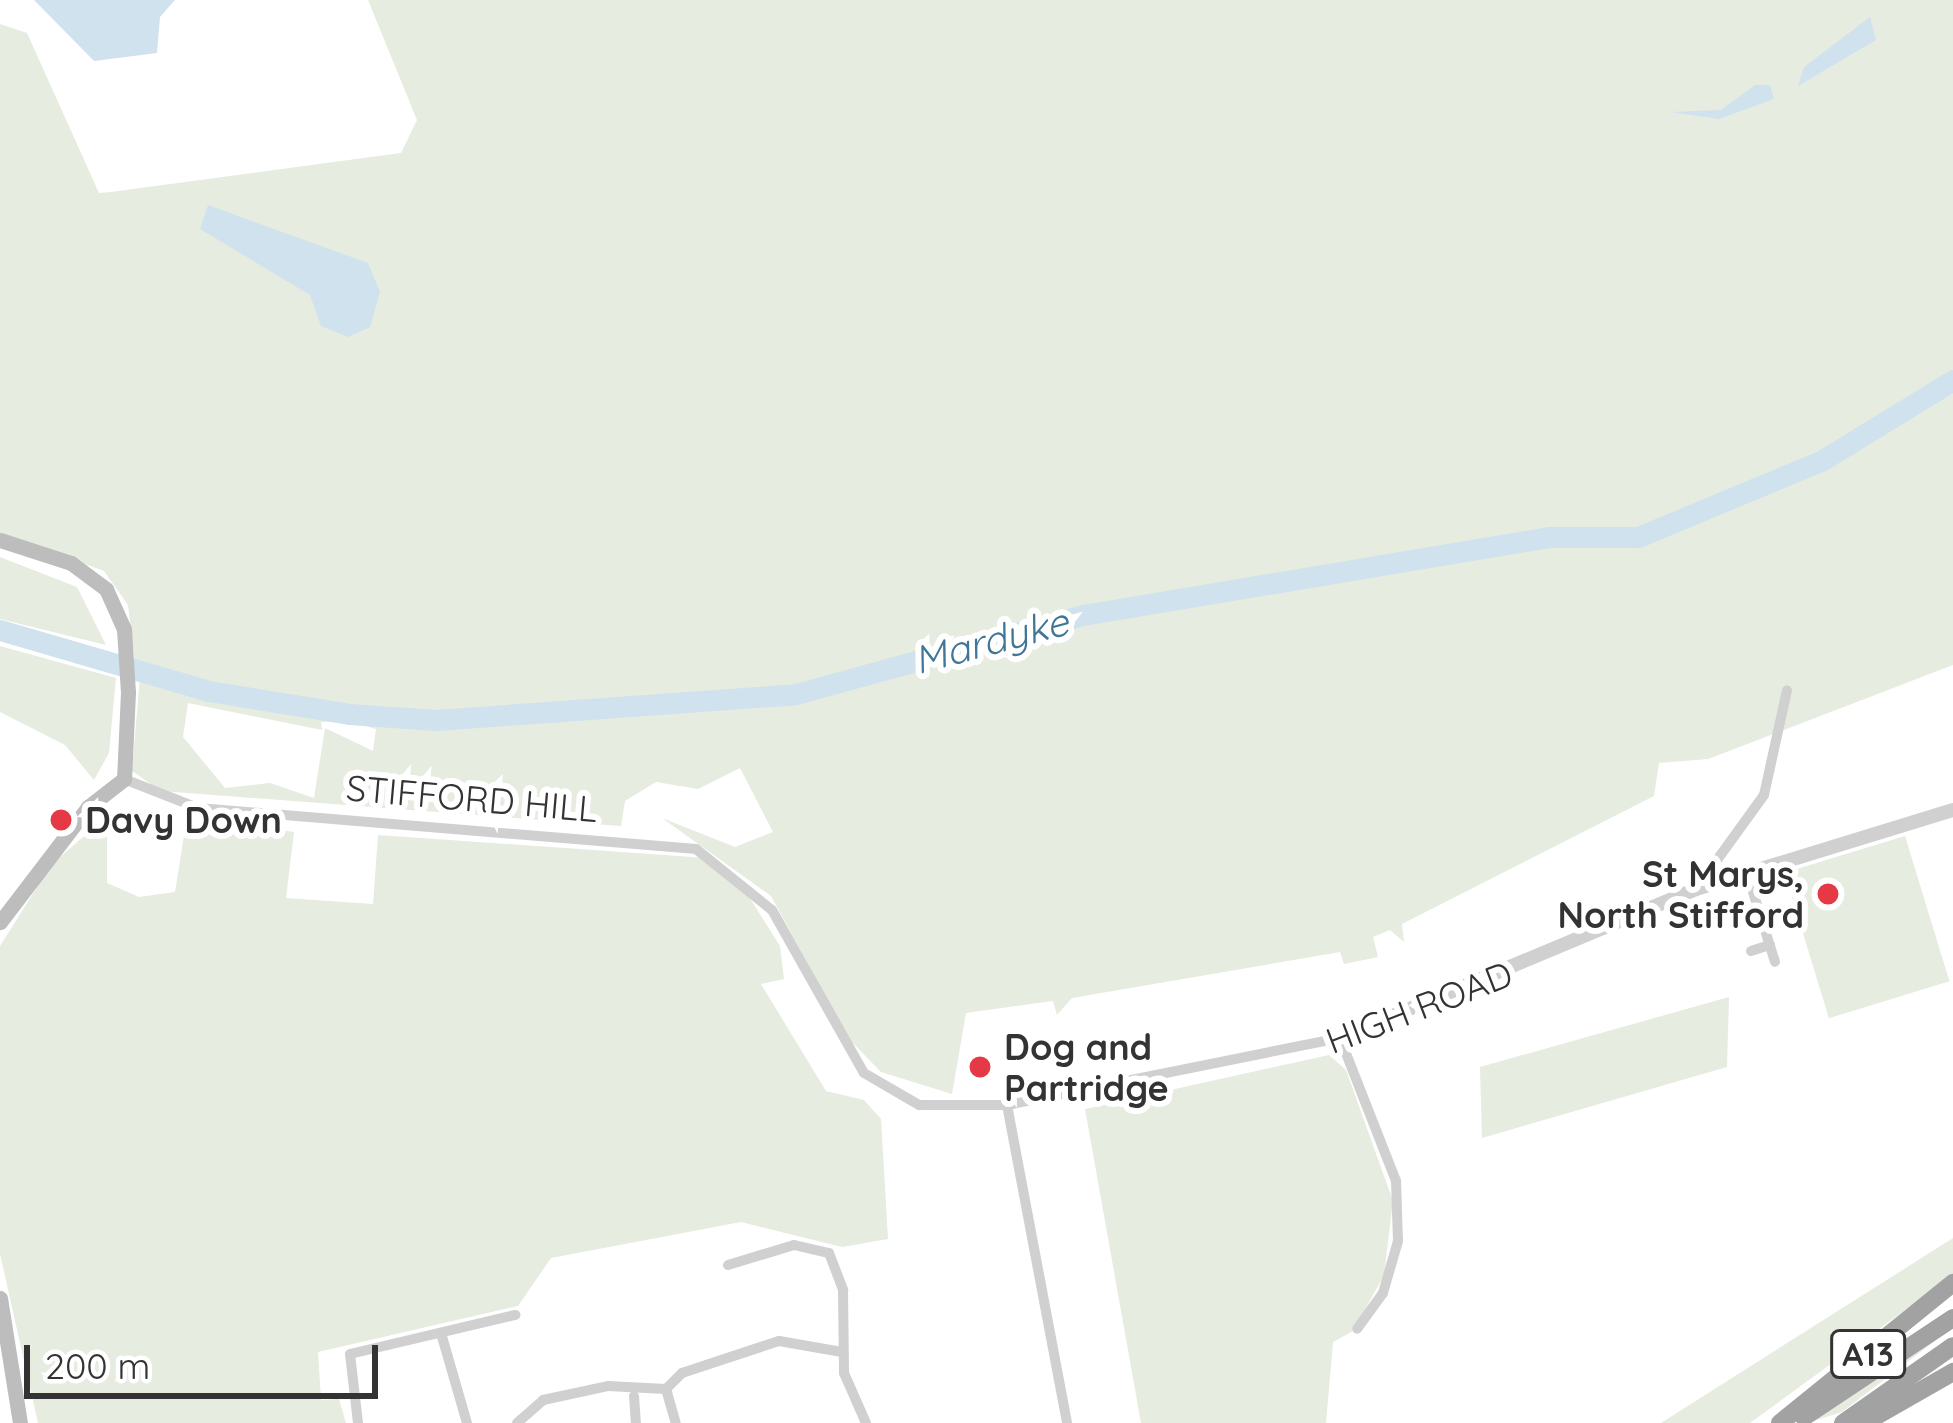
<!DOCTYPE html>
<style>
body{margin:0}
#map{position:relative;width:1953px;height:1423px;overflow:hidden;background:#fff;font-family:Quicksand,sans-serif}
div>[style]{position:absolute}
.green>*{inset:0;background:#e6ecdf;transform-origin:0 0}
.water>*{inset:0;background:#cfe2ee}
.river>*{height:21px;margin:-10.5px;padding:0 10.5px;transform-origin:10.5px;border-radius:10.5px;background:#cfe2ee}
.minor>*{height:10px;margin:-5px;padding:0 5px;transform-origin:5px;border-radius:5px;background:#d0d0d0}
.tertiary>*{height:14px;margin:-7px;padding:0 7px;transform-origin:7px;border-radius:7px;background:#d0d0d0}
.secondary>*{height:15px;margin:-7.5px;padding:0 7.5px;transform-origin:7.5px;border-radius:7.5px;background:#bdbdbd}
.trunk>*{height:18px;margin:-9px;padding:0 9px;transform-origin:9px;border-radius:9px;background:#a2a2a2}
.dots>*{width:33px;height:33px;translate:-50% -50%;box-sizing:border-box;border:6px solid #fff;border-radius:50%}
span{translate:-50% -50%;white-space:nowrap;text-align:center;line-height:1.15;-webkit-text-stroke:12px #fff;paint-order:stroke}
.shield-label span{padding:3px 9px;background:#fff;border:3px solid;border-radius:9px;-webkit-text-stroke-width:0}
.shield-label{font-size:33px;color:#333;font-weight:700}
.street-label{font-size:36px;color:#333}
.poi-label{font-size:36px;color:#333;font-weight:700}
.left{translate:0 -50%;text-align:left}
.right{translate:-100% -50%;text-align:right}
.water-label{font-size:39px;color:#3f7597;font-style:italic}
.scale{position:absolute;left:24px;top:1345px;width:354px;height:54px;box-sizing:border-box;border:6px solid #333;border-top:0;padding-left:15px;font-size:36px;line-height:42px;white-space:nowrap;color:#333;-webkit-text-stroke:9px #fff;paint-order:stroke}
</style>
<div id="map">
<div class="green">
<i style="clip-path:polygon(368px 0,1953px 0,1953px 665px,1708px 759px,1659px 763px,1654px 796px,1402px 924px,1404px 942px,1390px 930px,1373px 937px,1378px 957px,1344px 964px,1340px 952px,1072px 998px,1057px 1015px,1053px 1001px,966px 1013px,952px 1094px,881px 1072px,849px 1039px,771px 896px,662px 818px,735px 847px,773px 832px,740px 768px,698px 789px,656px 782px,625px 801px,621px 826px,161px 791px,132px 771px,140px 677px,343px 721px,321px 722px,322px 730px,188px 703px,183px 737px,225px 788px,270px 783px,314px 798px,325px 728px,373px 751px,376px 729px,135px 662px,128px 605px,104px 571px,0 533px,0 24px,27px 33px,99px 193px,111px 192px,401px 153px,417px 120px)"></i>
<i style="clip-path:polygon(0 557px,77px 587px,106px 645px,0 619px)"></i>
<i style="clip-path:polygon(0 646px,116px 678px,109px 753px,94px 780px,65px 745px,0 712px)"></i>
<i style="clip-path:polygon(107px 816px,107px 883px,139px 897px,175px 892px,186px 823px,209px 819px,294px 832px,286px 898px,373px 904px,378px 835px,707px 858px,739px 881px,780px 946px,784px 979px,761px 984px,826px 1091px,864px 1100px,881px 1119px,888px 1239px,842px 1247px,741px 1222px,551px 1258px,518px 1306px,318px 1352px,321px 1400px,339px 1399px,346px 1423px,38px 1423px,0 1254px,0 946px,51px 865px)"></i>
<i style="left:1905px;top:836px;width:152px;height:126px;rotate:73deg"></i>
<i style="clip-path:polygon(1729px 997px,1727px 1067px,1482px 1138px,1480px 1067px)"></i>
<i style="clip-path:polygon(1329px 1055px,1346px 1070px,1393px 1201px,1384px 1275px,1353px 1331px,1333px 1342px,1326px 1423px,1141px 1423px,1085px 1109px)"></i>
<i style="clip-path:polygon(1953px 1238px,1953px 1275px,1750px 1423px,1661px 1423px)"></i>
<i style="clip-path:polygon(1953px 1327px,1842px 1412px,1807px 1423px,1920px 1351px)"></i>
</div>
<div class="water">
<i style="clip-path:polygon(34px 0,175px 0,160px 17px,157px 53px,94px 61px)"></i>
<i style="clip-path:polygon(1870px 17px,1876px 40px,1798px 86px,1804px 67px)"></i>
<i style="clip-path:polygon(1755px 85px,1770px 85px,1774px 99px,1719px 119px,1671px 112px,1721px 110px)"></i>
<i style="clip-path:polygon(208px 205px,368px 263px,380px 292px,370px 327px,348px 337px,321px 326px,310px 295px,200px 229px)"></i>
</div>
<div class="river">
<i style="left:0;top:630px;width:218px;rotate:16.3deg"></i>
<i style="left:209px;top:691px;width:142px;rotate:9.3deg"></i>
<i style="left:349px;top:714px;width:87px;rotate:3.9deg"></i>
<i style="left:436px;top:720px;width:361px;rotate:-4.1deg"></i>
<i style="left:796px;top:694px;width:298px;rotate:-15.4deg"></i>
<i style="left:1083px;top:615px;width:473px;rotate:-9.5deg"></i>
<i style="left:1550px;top:537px;width:88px"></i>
<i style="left:1638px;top:537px;width:198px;rotate:-22.6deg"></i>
<i style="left:1821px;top:461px;width:155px;rotate:-31.5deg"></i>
</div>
<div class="minor">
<i style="left:124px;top:779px;width:79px;rotate:21.4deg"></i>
<i style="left:198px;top:808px;width:500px;rotate:4.7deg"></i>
<i style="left:696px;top:849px;width:97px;rotate:38.8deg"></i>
<i style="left:772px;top:910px;width:187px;rotate:60.6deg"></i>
<i style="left:864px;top:1073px;width:64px;rotate:30.2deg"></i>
<i style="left:919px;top:1105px;width:88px"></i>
<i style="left:1007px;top:1105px;width:340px;rotate:-11.4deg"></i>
<i style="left:1340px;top:1038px;width:154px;rotate:68.6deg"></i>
<i style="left:1396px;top:1181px;width:60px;rotate:88.1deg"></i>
<i style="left:1398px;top:1241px;width:54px;rotate:106.1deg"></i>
<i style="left:1383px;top:1293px;width:44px;rotate:125.8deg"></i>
<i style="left:1747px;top:873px;width:93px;rotate:72.5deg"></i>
<i style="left:1696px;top:889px;width:116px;rotate:-54.1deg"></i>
<i style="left:1764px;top:795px;width:107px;rotate:-77.6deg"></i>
<i style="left:1751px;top:951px;width:20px;rotate:-18deg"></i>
<i style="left:1007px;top:1105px;width:324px;rotate:79.3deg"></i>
<i style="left:728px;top:1265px;width:69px;rotate:-16.9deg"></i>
<i style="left:794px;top:1245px;width:36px;rotate:13deg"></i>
<i style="left:829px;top:1253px;width:40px;rotate:69deg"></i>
<i style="left:843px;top:1290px;width:83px;rotate:89.3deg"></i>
<i style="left:844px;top:1373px;width:55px;rotate:66.3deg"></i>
<i style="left:441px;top:1333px;width:94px;rotate:73.9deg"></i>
<i style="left:666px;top:1389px;width:35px;rotate:74deg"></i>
<i style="left:634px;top:1396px;width:27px;rotate:86deg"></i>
<i style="left:358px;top:1423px;width:69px;rotate:-96.6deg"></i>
<i style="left:350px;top:1354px;width:170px;rotate:-13.3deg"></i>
<i style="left:517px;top:1423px;width:35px;rotate:-41deg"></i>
<i style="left:543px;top:1400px;width:66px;rotate:-12.2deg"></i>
<i style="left:608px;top:1386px;width:58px;rotate:3deg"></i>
<i style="left:666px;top:1389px;width:23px;rotate:-45deg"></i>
<i style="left:682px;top:1373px;width:102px;rotate:-18.3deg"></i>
<i style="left:779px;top:1341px;width:64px;rotate:9.9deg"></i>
</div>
<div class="tertiary">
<i style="left:1340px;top:1038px;width:386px;rotate:-22.7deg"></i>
<i style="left:1696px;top:889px;width:269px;rotate:-17.1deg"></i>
</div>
<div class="secondary">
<i style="left:0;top:540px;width:75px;rotate:17.9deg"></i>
<i style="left:71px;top:563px;width:44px;rotate:36.6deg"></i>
<i style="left:106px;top:589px;width:44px;rotate:65.8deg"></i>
<i style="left:124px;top:629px;width:63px;rotate:86.4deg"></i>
<i style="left:128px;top:692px;width:87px;rotate:92.6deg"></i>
<i style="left:124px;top:779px;width:46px;rotate:142.1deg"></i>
<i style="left:88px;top:807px;width:145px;rotate:127.4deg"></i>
<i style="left:0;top:1298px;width:127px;rotate:80.9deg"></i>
</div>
<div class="trunk">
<i style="left:1804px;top:1417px;width:179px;rotate:-33.6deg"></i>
<i style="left:1780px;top:1423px;width:223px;rotate:-39deg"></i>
<i style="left:1843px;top:1423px;width:134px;rotate:-35deg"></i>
<i style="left:1864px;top:1423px;width:103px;rotate:-29.8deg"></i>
</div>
<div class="dots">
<i style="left:61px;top:820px;background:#e63946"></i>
<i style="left:1828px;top:894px;background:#e63946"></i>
<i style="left:980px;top:1067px;background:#e63946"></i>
</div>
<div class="shield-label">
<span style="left:1868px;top:1354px">A13</span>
</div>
<div class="street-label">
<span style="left:472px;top:798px;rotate:5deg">STIFFORD HILL</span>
<span style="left:1419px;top:1007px;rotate:-21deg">HIGH ROAD</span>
</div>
<div class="poi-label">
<span class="left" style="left:85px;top:820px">Davy Down</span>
<span class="right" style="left:1804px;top:894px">St Marys,<br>North Stifford</span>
<span class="left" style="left:1004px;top:1067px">Dog and<br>Partridge</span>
</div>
<div class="water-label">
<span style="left:991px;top:641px;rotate:-15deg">Mardyke</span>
</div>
<div class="scale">200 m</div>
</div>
